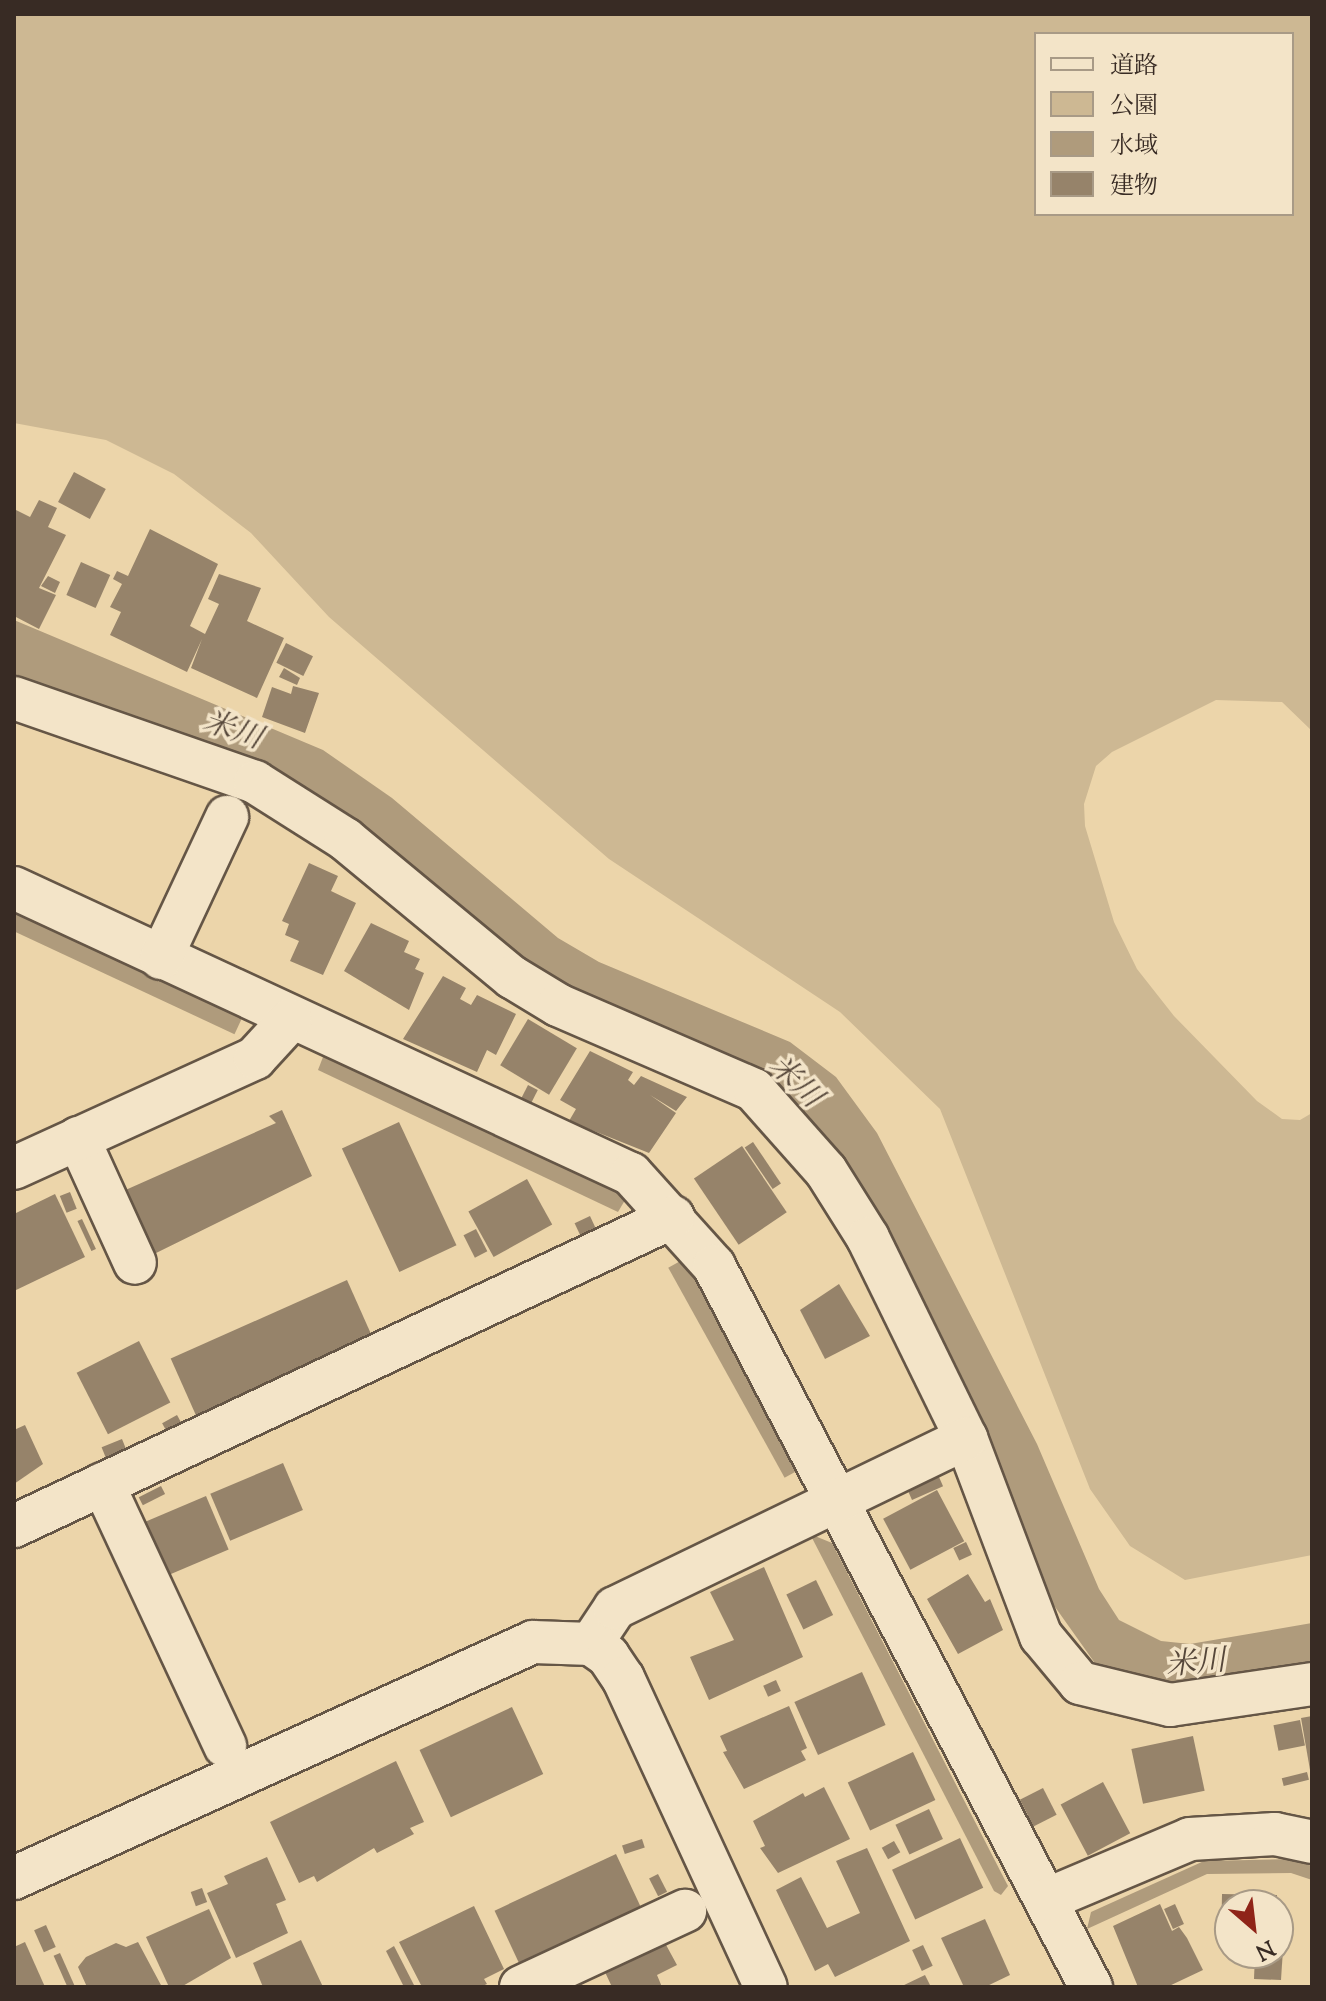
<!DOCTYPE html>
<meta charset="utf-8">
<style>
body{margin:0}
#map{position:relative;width:1326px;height:2001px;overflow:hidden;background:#ecd5aa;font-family:"Sorts Mill Goudy","Noto Serif JP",serif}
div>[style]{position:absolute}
.green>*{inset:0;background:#cdb893}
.water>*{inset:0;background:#af9b7c;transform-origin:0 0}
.building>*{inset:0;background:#96836a;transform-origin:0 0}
.roads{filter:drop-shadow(2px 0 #655646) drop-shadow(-2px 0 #655646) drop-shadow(0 2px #655646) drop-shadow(0 -2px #655646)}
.minor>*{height:42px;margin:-21px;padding:0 21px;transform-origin:21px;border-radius:21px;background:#f3e4c8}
span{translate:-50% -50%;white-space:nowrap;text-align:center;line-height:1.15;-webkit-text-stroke:7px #f3e4c8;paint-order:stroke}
.water-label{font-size:30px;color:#56473a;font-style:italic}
.frame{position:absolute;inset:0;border:16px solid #382b24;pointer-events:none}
.legend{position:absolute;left:1034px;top:32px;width:260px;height:184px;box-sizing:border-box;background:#f3e4c8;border:2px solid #a89a86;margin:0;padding:10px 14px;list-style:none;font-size:24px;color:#382b24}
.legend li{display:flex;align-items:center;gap:16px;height:40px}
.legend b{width:40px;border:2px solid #a89a86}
.north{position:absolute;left:1214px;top:1889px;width:80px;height:80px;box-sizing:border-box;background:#f3e4c8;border:2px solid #a89a86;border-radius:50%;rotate:152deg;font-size:22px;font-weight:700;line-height:32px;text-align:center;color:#382b24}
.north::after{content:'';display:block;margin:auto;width:28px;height:36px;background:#8f2418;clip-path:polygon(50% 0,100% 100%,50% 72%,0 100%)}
</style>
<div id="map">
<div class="green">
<i style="clip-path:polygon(evenodd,14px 14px,1312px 14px,1312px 731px,1282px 702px,1216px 700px,1112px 752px,1096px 766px,1084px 804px,1085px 826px,1114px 922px,1137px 969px,1174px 1016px,1257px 1101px,1282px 1119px,1300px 1120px,1312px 1113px,1312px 1555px,1185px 1580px,1130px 1546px,1090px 1489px,940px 1109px,840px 1012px,609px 859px,329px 617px,251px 533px,174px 474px,106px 440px,14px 423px,14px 14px,1036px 34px,1292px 34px,1292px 214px,1036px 214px,1036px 34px)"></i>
</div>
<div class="water">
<i style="clip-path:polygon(14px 620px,323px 750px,392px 798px,558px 938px,599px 962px,790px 1042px,836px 1077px,877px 1133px,1037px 1444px,1099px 1589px,1119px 1620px,1161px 1641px,1190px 1644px,1312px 1623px,1312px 1676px,1204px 1694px,1097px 1666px,1048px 1597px,827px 1147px,553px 989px,309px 797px,14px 680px)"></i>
<i style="left:14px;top:906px;width:254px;height:23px;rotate:25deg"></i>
<i style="clip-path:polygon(335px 1056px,628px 1195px,618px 1212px,318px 1070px,323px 1057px)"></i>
<i style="left:684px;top:1259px;width:240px;height:18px;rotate:61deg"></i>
<i style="clip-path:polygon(810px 1534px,832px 1543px,1008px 1886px,1001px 1895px,994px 1891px)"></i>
<i style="clip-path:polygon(1293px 1859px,1312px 1866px,1312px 1880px,1291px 1873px,1207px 1874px,1087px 1929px,1091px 1912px,1204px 1861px)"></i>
</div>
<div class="building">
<i style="left:74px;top:472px;width:36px;height:34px;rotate:28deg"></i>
<i style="clip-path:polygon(39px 500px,57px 508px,48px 527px,66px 535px,39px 588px,56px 595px,39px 629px,14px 616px,14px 509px,30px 517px)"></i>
<i style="clip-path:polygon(150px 529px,218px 564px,190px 626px,205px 634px,219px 604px,208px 599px,219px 574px,261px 588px,247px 621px,284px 638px,257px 698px,191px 668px,202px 639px,187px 672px,110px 635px,121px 612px,110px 607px,122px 584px,113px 579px,117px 571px,128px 576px)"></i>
<i style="left:81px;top:562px;width:32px;height:36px;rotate:24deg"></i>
<i style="clip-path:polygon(48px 576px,60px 582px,55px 593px,41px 586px)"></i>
<i style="left:286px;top:643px;width:30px;height:22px;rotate:26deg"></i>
<i style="clip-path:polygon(284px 668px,300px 678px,297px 685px,279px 677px)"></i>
<i style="clip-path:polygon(293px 686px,319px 693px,305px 733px,262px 717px,272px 687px,291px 694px)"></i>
<i style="clip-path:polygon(309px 863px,338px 876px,331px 891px,356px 903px,323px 975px,290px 961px,299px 941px,285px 935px,289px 924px,282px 921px)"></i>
<i style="clip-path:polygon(371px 923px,409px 941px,404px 952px,420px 959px,415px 969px,424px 973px,409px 1010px,344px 971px)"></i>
<i style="clip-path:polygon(443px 976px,466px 988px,460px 999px,471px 1005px,477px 995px,516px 1014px,496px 1055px,487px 1050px,477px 1072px,403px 1039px)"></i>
<i style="left:528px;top:1019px;width:57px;height:54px;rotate:31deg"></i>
<i style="clip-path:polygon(590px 1051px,633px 1072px,628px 1080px,634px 1085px,641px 1076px,687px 1097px,676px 1111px,650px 1095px,676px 1113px,649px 1153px,569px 1121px,576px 1109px,560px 1100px)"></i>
<i style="left:528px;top:1085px;width:11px;height:17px;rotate:27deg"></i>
<i style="clip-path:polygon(282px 1110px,312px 1176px,150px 1256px,121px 1192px,276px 1123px,269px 1116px)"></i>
<i style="left:399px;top:1122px;width:136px;height:63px;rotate:65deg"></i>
<i style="left:753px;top:1142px;width:50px;height:10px;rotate:56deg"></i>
<i style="left:742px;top:1146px;width:80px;height:58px;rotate:56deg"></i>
<i style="left:527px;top:1179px;width:52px;height:67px;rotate:61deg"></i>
<i style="left:70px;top:1192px;width:18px;height:11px;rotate:68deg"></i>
<i style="clip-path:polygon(55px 1194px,85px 1257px,14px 1291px,14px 1214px)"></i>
<i style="left:590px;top:1216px;width:17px;height:17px;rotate:65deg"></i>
<i style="left:82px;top:1219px;width:33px;height:5px;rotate:65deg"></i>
<i style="left:476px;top:1229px;width:25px;height:14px;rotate:63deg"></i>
<i style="left:347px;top:1280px;width:64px;height:193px;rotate:66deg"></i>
<i style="clip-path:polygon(839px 1284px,870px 1336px,825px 1359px,800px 1310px)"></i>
<i style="left:139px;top:1341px;width:69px;height:70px;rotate:63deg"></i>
<i style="left:177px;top:1415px;width:10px;height:17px;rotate:61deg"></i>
<i style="clip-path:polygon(25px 1425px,43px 1464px,14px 1484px,14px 1430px)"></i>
<i style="left:122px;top:1439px;width:11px;height:22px;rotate:68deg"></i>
<i style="left:283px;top:1463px;width:51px;height:79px;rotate:67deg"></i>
<i style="left:939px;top:1477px;width:10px;height:34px;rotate:66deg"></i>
<i style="left:161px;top:1486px;width:9px;height:25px;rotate:63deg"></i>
<i style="left:937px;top:1490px;width:58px;height:61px;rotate:62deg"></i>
<i style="left:206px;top:1496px;width:58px;height:71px;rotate:67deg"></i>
<i style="left:966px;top:1542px;width:14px;height:14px;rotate:65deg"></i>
<i style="clip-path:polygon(764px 1567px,803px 1657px,709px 1700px,690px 1657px,734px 1640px,710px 1592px)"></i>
<i style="clip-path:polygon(968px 1574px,985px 1602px,990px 1599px,1003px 1630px,958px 1654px,927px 1599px)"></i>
<i style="left:816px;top:1580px;width:39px;height:33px;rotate:64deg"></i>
<i style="left:862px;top:1672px;width:58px;height:74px;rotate:66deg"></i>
<i style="left:776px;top:1680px;width:12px;height:14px;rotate:66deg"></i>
<i style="clip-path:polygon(789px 1706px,807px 1748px,801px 1751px,806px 1760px,744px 1789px,723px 1752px,727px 1751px,720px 1736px)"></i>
<i style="left:512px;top:1707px;width:74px;height:102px;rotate:65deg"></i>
<i style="clip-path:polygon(1312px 1716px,1312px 1770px,1310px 1770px,1301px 1718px)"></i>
<i style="left:1300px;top:1720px;width:26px;height:27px;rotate:79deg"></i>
<i style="left:1193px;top:1736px;width:56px;height:63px;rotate:78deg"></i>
<i style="left:913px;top:1752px;width:53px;height:72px;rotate:65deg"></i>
<i style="clip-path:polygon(396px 1761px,424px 1822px,410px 1828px,414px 1834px,377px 1853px,374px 1848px,317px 1882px,314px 1876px,299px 1883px,270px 1822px)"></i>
<i style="left:1307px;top:1772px;width:8px;height:26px;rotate:76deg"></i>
<i style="left:1103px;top:1782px;width:58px;height:48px;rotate:62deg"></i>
<i style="clip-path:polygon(824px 1787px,850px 1839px,778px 1873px,760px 1848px,765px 1846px,753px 1821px,803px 1793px,805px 1797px)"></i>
<i style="left:1043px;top:1788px;width:30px;height:26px;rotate:63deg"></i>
<i style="left:929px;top:1809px;width:33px;height:37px;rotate:65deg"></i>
<i style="left:960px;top:1838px;width:55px;height:75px;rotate:65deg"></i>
<i style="left:642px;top:1839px;width:9px;height:21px;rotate:72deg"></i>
<i style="left:894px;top:1841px;width:13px;height:14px;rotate:61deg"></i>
<i style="clip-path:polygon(867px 1848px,910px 1941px,835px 1977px,828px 1964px,815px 1971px,776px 1890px,801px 1877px,827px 1928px,860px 1913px,836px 1861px)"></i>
<i style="left:616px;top:1854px;width:63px;height:134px;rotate:65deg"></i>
<i style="clip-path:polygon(267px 1857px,286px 1900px,276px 1904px,288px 1933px,236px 1958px,207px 1893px,228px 1884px,224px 1876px)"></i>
<i style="left:658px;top:1874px;width:20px;height:10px;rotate:63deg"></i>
<i style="left:202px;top:1888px;width:15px;height:12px;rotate:70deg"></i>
<i style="clip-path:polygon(1222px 1894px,1277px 1895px,1277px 1905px,1230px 1905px,1230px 1944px,1221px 1944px)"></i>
<i style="clip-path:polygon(1160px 1904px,1172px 1931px,1179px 1927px,1187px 1938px,1203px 1970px,1167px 1987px,1138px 1987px,1113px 1926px)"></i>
<i style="left:1175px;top:1904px;width:22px;height:12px;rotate:66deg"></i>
<i style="clip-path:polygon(474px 1906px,504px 1969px,484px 1979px,487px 1984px,480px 1987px,422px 1987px,399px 1942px)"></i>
<i style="clip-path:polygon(209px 1909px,231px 1958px,181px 1987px,169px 1987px,146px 1937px)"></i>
<i style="clip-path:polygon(985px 1919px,1010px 1975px,985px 1987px,964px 1987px,941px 1938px)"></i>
<i style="left:46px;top:1925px;width:24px;height:13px;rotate:66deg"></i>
<i style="clip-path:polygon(301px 1940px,323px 1987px,263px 1987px,253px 1963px)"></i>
<i style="clip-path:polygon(25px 1942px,45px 1987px,14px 1987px,14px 1947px)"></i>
<i style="clip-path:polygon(138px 1942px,162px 1987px,87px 1987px,78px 1967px,86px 1957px,116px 1943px,126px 1947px)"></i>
<i style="clip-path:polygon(665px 1943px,677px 1965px,657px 1975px,662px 1987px,612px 1987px,604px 1970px)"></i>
<i style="left:923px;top:1945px;width:23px;height:12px;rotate:65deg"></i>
<i style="clip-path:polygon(394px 1946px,415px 1987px,404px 1987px,386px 1951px)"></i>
<i style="clip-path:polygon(1278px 1949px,1283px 1949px,1281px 1980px,1254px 1979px,1255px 1953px)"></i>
<i style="left:60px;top:1953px;width:37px;height:7px;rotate:66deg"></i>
<i style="clip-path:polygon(925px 1975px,931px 1987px,900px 1987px)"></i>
</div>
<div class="roads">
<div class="minor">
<i style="left:14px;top:698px;width:255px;rotate:19.2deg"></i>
<i style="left:255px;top:782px;width:107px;rotate:32.3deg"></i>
<i style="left:345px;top:839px;width:217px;rotate:39.6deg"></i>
<i style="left:512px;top:977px;width:54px;rotate:31.3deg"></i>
<i style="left:558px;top:1005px;width:214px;rotate:23.4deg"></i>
<i style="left:754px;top:1090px;width:108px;rotate:48.4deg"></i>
<i style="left:826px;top:1171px;width:79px;rotate:57.9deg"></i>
<i style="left:868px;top:1238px;width:223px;rotate:63.9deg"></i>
<i style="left:966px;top:1438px;width:212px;rotate:69.3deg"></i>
<i style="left:1041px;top:1636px;width:61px;rotate:50.3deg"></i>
<i style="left:1080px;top:1683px;width:93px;rotate:13.7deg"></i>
<i style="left:1170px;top:1705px;width:144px;rotate:-8.4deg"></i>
<i style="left:14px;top:888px;width:680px;rotate:24.87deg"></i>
<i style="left:631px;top:1174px;width:124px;rotate:47.9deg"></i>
<i style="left:714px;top:1266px;width:814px;rotate:62.4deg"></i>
<i style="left:161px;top:958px;width:156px;rotate:-64.9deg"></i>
<i style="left:78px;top:1138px;width:137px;rotate:65.5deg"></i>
<i style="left:14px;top:1168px;width:265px;rotate:-24.5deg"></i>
<i style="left:255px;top:1058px;width:52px;rotate:-47.4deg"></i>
<i style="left:103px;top:1484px;width:289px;rotate:65deg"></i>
<i style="left:14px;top:1526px;width:728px;rotate:-25.12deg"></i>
<i style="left:591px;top:1644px;width:43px;rotate:-56.3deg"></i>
<i style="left:615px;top:1608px;width:390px;rotate:-25.8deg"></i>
<i style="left:14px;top:1878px;width:570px;rotate:-24.45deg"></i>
<i style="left:533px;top:1642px;width:58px;rotate:2deg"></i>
<i style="left:591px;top:1644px;width:21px;rotate:35deg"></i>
<i style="left:608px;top:1656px;width:27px;rotate:56deg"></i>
<i style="left:623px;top:1678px;width:340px;rotate:65.2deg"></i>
<i style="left:1048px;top:1899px;width:154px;rotate:-22.9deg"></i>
<i style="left:1190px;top:1839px;width:85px;rotate:-3.4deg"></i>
<i style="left:1275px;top:1834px;width:38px;rotate:12deg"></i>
<i style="left:521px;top:1987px;width:181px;rotate:-24.9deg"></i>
</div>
</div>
<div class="water-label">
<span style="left:232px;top:732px;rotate:19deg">米川</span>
<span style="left:794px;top:1083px;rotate:44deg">米川</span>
<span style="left:1196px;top:1665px;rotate:-5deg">米川</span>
</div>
<div class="frame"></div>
<ul class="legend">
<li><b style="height:10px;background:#f3e4c8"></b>道路</li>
<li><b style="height:22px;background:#cdb893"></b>公園</li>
<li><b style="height:22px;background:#af9b7c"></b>水域</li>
<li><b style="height:22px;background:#96836a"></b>建物</li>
</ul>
<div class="north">N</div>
</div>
